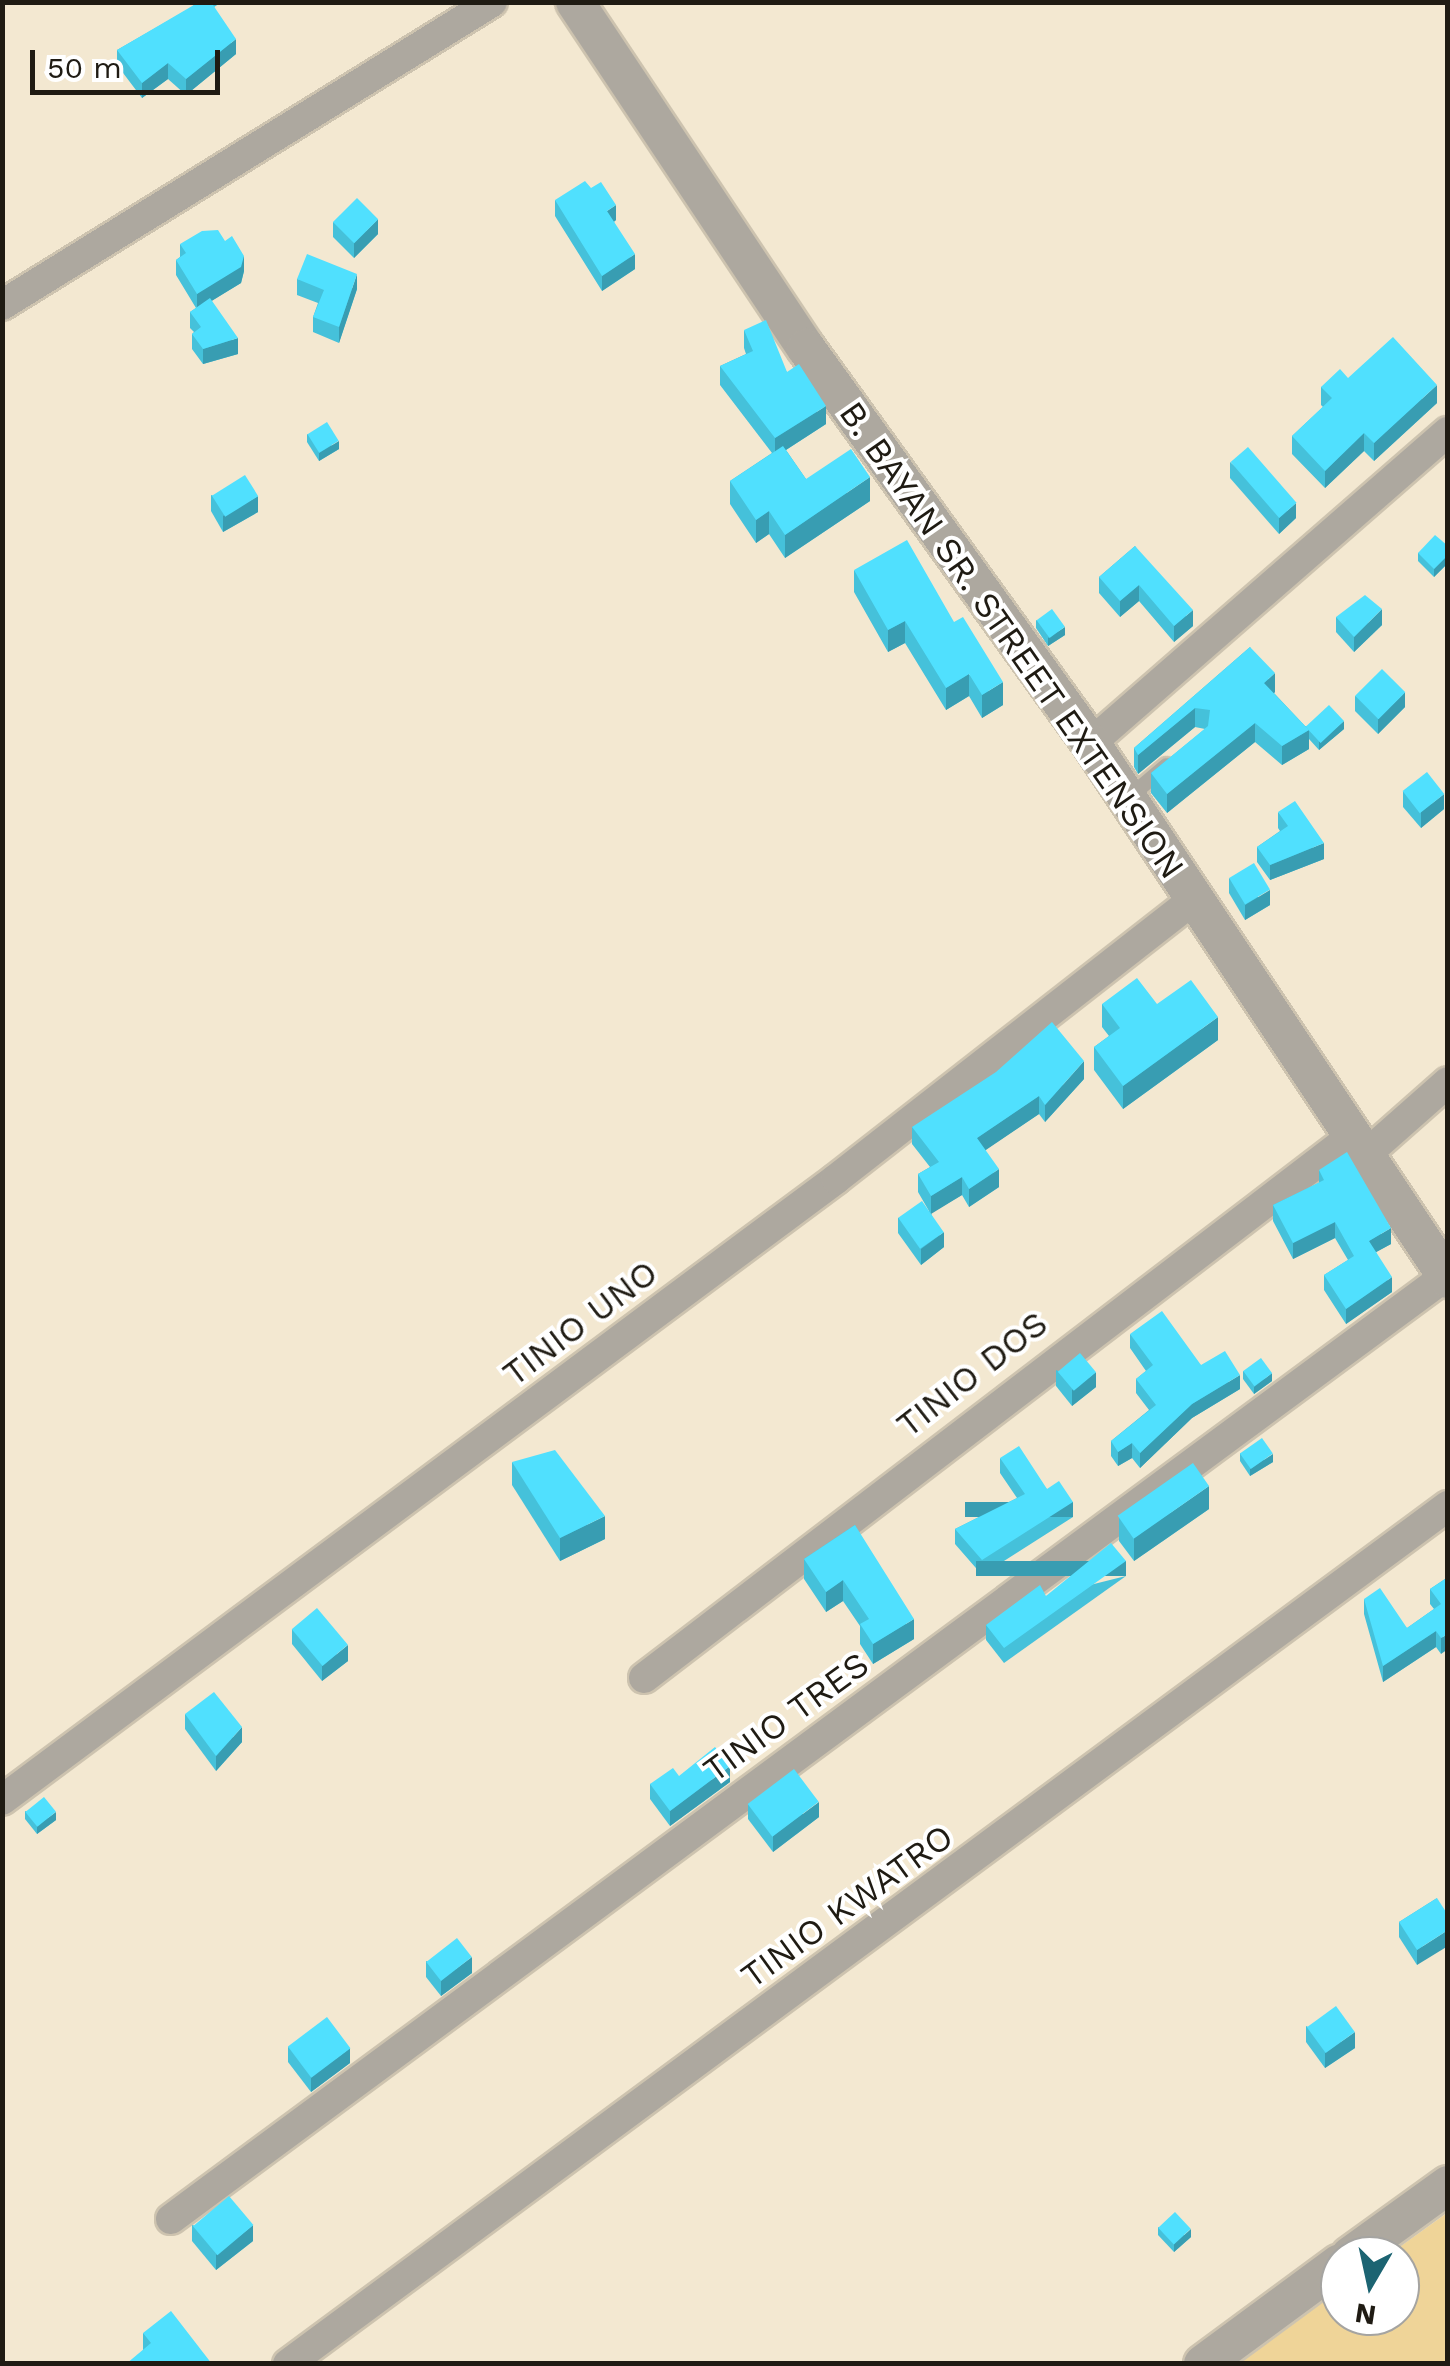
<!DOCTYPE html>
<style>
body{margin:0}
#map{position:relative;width:1450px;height:2366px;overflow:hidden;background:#f3e8d1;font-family:"Work Sans",sans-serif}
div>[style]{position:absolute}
.green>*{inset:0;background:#efd498}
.roads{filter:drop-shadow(2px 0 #cdc3af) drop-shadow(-2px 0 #cdc3af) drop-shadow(0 2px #cdc3af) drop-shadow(0 -2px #cdc3af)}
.service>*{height:15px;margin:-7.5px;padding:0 7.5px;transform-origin:7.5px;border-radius:7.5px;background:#ada89f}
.minor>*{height:30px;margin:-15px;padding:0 15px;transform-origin:15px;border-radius:15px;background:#ada89f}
.tertiary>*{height:38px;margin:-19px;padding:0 19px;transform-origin:19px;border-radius:19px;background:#ada89f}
.wall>*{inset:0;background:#45c1da}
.shaded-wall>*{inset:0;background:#389db2;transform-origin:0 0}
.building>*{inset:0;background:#50e0fe;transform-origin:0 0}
span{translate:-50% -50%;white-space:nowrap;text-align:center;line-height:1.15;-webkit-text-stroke:8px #fff;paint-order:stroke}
.street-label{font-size:35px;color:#1f1b13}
.frame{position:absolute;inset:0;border:5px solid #1f1b13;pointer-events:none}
.north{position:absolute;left:1320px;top:2236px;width:100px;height:100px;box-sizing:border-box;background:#fff;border:2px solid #a5a4a1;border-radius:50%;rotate:189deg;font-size:28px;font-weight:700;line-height:40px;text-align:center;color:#1f1b13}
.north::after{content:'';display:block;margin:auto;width:35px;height:45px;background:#1c6472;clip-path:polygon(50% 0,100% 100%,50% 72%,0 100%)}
.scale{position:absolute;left:30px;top:50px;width:190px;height:45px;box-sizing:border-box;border:5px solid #1f1b13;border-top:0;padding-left:12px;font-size:30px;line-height:35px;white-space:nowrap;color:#1f1b13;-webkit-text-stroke:8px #fff;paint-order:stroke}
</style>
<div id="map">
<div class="green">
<i style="clip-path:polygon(1447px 2213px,1447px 2363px,1235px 2363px,1340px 2289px,1340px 2316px,1400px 2316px,1400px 2256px,1387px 2256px)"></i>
</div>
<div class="roads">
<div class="service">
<i style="left:1127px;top:798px;width:51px;rotate:-40.2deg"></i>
</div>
<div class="minor">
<i style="left:2px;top:305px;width:576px;rotate:-31.73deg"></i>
<i style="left:1091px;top:743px;width:473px;rotate:-41.1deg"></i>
<i style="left:1363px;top:1157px;width:113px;rotate:-41.4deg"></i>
<i style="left:644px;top:1678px;width:890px;rotate:-37.42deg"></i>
<i style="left:2px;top:1800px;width:1040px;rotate:-36.67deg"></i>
<i style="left:836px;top:1179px;width:453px;rotate:-38deg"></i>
<i style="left:171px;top:2219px;width:1586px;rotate:-36.49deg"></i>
<i style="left:288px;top:2364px;width:1443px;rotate:-36.49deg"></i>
</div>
<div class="tertiary">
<i style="left:575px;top:2px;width:416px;rotate:56.3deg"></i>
<i style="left:806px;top:348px;width:487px;rotate:54.2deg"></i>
<i style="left:1091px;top:743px;width:644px;rotate:56.33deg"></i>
<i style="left:1350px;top:2256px;width:121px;rotate:-35.9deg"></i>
<i style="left:1203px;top:2364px;width:170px;rotate:-36.4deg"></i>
</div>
</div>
<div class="wall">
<i style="clip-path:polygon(191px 2px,222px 2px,214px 7px,236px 54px,186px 95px,168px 79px,142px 98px,117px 65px,117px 50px,194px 6px)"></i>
<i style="clip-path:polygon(555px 200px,616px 220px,614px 222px,635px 269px,602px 291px,555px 216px)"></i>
<i style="clip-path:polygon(333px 222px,378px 234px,354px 258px,333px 237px)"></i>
<i style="clip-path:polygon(180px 244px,244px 271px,241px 283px,211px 301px,238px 354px,203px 364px,192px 349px,192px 334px,194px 332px,190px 328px,190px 312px,196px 308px,176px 275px,176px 260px,180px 257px)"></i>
<i style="clip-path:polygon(297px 279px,357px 289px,339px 343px,313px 332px,313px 317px,318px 303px,297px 295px)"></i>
<i style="clip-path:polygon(744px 330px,787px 372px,826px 424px,786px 450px,806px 479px,870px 501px,785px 558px,769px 534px,756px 543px,730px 504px,730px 481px,772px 453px,720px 385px,720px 366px,746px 354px,744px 348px)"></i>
<i style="clip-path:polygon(1348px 378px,1437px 403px,1374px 461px,1364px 451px,1325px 488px,1292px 454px,1292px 436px,1323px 407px,1321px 405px,1321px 387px)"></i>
<i style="clip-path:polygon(307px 434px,339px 449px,319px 461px,307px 442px)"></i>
<i style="clip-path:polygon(1230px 462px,1296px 518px,1279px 534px,1230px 478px)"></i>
<i style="clip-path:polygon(211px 495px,258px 512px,223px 532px,211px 511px)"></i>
<i style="clip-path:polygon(1135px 546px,1193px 626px,1174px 642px,1139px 601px,1120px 617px,1099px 593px,1099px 577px)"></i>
<i style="clip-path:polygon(1448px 546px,1448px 563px,1434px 577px,1418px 561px,1418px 553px)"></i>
<i style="clip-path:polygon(854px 570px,1003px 705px,982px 718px,969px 696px,946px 710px,905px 643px,888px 652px,854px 592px)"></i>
<i style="clip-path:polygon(1336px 617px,1382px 625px,1354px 652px,1336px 632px)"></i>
<i style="clip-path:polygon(1036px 620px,1065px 635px,1048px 646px,1036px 628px)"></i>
<i style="clip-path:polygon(1250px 647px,1275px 692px,1274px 693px,1305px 726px,1344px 729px,1319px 750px,1309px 739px,1309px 749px,1282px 765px,1255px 742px,1167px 813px,1151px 793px,1151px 773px,1205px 729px,1195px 727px,1138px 774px,1134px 767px,1134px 748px)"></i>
<i style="clip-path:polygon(1355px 696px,1405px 707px,1378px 734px,1355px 711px)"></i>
<i style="clip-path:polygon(1403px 791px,1444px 809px,1421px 828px,1403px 807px)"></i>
<i style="clip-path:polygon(1278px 812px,1324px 859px,1270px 880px,1257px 862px,1257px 847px,1280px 831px,1278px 828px)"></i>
<i style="clip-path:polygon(1229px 878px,1270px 905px,1245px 920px,1229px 893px)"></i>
<i style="clip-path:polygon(1102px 1004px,1157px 1004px,1218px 1040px,1123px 1109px,1094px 1070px,1094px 1047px,1109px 1036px,1102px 1027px)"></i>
<i style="clip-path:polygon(1084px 1079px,1045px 1122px,1039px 1114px,985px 1150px,999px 1187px,969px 1207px,962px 1195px,931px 1213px,944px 1247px,921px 1265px,898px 1233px,898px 1218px,929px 1211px,918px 1192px,918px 1174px,930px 1167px,912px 1144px,912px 1127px)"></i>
<i style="clip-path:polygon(1319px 1170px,1391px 1244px,1376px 1252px,1392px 1292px,1346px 1324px,1324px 1290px,1324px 1275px,1348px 1260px,1335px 1238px,1293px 1259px,1273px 1221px,1273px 1205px,1319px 1183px)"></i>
<i style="clip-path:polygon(1130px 1334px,1201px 1365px,1240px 1389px,1192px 1418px,1140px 1468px,1132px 1458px,1118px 1466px,1111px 1456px,1111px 1441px,1149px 1410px,1136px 1393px,1136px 1379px,1146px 1371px,1130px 1348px)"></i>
<i style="clip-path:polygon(1056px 1370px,1096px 1387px,1072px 1406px,1056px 1386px)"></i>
<i style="clip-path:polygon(1243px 1371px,1272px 1381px,1254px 1394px,1243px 1379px)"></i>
<i style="clip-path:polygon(1240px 1453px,1273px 1462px,1250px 1476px,1240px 1461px)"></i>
<i style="clip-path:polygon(1000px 1458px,1047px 1489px,1073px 1517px,982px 1575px,955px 1544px,955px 1529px,1017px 1498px,1000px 1473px)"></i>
<i style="clip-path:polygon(512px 1462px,605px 1539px,560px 1561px,512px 1485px)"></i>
<i style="clip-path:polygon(1209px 1509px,1134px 1561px,1119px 1541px,1119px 1518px)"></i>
<i style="clip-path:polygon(855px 1525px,914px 1639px,873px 1664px,860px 1644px,860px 1626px,843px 1601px,826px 1612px,804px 1579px,804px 1559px)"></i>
<i style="clip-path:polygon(1126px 1576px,1004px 1663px,986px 1640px,986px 1625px,1046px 1596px)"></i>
<i style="clip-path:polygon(1448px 1577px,1441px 1654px,1436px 1647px,1383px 1682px,1364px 1614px,1364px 1599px,1407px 1628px,1434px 1609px,1430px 1604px,1430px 1589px)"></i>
<i style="clip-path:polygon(292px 1629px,348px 1661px,322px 1681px,292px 1644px)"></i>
<i style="clip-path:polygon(185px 1714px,242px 1742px,216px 1771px,185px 1729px)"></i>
<i style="clip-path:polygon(679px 1776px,730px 1782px,670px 1826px,650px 1799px,650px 1784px)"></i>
<i style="clip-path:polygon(748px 1804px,819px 1817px,773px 1852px,748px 1819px)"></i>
<i style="clip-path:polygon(25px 1811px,56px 1820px,37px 1834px,25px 1819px)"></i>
<i style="clip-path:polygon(1437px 1898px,1417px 1965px,1399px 1937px,1399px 1922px)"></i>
<i style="clip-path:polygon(426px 1961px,472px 1973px,441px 1996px,426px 1977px)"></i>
<i style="clip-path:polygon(1306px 2026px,1355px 2048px,1325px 2068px,1306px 2042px)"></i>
<i style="clip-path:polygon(288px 2047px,350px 2063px,311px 2092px,288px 2062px)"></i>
<i style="clip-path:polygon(192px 2225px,253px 2241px,216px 2270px,192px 2241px)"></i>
<i style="clip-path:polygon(1158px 2227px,1191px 2237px,1174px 2252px,1158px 2235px)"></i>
<i style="clip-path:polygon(143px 2333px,212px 2364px,143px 2350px)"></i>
</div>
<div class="shaded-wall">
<i style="clip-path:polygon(236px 39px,236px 54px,186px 95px,186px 79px)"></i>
<i style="clip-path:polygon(168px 63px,168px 79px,142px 98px,142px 83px)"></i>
<i style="clip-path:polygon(616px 205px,616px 220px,607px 226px,607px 211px)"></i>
<i style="clip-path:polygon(378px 219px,378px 234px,354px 258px,354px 243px)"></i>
<i style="clip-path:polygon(635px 254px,635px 269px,602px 291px,602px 276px)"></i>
<i style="clip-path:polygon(244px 256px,244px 271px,241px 283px,197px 310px,197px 294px)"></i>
<i style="clip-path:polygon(357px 274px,357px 289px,339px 343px,339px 327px)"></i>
<i style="clip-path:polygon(238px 338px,238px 354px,203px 364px,203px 349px)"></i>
<i style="clip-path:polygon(1437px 385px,1437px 403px,1374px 461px,1374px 443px)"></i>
<i style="clip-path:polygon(826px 406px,826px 424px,775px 457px,775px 438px)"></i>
<i style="clip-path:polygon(1364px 433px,1364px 451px,1325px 488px,1325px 471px)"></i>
<i style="clip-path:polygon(339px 441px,339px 449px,319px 461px,319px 453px)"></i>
<i style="clip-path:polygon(870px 477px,870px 501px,785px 558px,785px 535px)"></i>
<i style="clip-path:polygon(258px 496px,258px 512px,223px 532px,223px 516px)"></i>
<i style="clip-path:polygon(1296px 503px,1296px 518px,1279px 534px,1279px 518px)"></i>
<i style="clip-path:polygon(769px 511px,769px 534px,756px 543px,756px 520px)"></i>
<i style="clip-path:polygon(1448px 555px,1448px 563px,1434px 577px,1434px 569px)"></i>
<i style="clip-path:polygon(1139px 585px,1139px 601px,1120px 617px,1120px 601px)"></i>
<i style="clip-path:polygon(1382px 609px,1382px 625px,1354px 652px,1354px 637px)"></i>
<i style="clip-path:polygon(1193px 610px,1193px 626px,1174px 642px,1174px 626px)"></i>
<i style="clip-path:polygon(905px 621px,905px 643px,888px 652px,888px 630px)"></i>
<i style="clip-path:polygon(1065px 627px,1065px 635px,1048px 646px,1048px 638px)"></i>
<i style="clip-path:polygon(1275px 673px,1275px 692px,1264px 702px,1264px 683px)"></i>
<i style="clip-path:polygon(969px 674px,969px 696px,946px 710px,946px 688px)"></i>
<i style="clip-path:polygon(1003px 682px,1003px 705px,982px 718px,982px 695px)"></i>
<i style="clip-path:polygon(1405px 692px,1405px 707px,1378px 734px,1378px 719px)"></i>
<i style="clip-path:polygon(1195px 708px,1195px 727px,1138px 774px,1138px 755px)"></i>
<i style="clip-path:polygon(1344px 721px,1344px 729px,1319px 750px,1319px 742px)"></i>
<i style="clip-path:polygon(1255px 723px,1255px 742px,1167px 813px,1167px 794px)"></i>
<i style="clip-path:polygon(1309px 730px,1309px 749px,1282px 765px,1282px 746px)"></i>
<i style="clip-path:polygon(1444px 794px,1444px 809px,1421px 828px,1421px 812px)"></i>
<i style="clip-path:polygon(1324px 843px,1324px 859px,1270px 880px,1270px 865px)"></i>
<i style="clip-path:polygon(1270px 890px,1270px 905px,1245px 920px,1245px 905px)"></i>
<i style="clip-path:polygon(1218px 1017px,1218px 1040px,1123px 1109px,1123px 1086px)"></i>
<i style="clip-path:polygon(1084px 1061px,1084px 1079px,1045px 1122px,1045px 1105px)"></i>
<i style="clip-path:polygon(1039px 1096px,1039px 1114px,977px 1156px,977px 1138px)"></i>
<i style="clip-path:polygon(999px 1169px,999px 1187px,969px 1207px,969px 1189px)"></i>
<i style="clip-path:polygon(962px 1177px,962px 1195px,931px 1214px,931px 1196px)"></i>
<i style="clip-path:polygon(1335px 1222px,1335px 1238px,1293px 1259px,1293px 1243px)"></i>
<i style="clip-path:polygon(1391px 1228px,1391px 1244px,1369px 1256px,1369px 1241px)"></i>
<i style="clip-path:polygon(944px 1232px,944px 1247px,921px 1265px,921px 1249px)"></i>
<i style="clip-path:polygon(1392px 1277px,1392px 1292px,1346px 1324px,1346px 1309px)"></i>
<i style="clip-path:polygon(1096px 1372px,1096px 1387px,1072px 1406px,1072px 1390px)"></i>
<i style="clip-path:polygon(1272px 1373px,1272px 1381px,1254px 1394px,1254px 1387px)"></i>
<i style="clip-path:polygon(1240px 1375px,1240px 1389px,1192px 1418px,1140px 1468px,1140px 1453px,1192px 1404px)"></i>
<i style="clip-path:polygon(1132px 1443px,1132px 1458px,1118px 1466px,1118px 1452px)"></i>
<i style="clip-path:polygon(1273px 1454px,1273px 1462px,1250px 1476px,1250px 1469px)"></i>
<i style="clip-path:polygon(1209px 1486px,1209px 1509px,1134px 1561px,1134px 1538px)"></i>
<i style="left:1073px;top:1502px;width:15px;height:108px;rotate:90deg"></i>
<i style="clip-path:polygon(605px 1516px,605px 1539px,560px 1561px,560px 1538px)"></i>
<i style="left:1126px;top:1561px;width:15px;height:150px;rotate:90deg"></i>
<i style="clip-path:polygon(843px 1580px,843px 1601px,826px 1612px,826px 1592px)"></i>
<i style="clip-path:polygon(914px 1619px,914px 1639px,873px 1664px,873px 1644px)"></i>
<i style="clip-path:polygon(1436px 1631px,1436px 1647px,1383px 1682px,1383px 1666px)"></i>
<i style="clip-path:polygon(1448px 1634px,1448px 1649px,1441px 1654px,1441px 1638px)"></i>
<i style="clip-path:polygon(348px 1645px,348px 1661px,322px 1681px,322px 1666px)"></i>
<i style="clip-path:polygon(242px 1727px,242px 1742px,216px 1771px,216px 1756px)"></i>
<i style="clip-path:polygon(730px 1766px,730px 1782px,670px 1826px,670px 1811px)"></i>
<i style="clip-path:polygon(819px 1802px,819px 1817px,773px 1852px,773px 1836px)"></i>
<i style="clip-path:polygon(56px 1812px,56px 1820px,37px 1834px,37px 1826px)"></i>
<i style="clip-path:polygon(1448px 1930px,1448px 1946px,1417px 1965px,1417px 1950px)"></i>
<i style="clip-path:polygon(472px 1957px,472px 1973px,441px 1996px,441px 1980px)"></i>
<i style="clip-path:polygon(1355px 2032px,1355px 2048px,1325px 2068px,1325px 2053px)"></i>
<i style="clip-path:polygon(350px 2048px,350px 2063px,311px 2092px,311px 2077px)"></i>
<i style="clip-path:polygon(253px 2225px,253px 2241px,216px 2270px,216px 2255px)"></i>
<i style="clip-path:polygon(1191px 2229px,1191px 2237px,1174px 2252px,1174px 2244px)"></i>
</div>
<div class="building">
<i style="clip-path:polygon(199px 2px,211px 2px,236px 39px,186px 79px,168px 63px,142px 83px,117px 50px)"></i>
<i style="clip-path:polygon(585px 181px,591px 188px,601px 182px,616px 205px,607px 211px,635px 254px,602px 276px,555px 200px)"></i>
<i style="left:357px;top:198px;width:30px;height:34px;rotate:45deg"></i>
<i style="clip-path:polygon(218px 230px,225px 241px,232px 236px,244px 256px,241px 267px,197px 294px,176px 260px,186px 253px,180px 244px,202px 231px)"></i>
<i style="clip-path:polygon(307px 254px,357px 274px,339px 327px,313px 317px,324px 290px,297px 279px)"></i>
<i style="clip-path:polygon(210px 298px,238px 338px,203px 349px,192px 334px,201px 327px,190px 312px)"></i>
<i style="clip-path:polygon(766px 320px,787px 372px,799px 364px,826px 406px,775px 438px,720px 366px,753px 351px,744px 330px)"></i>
<i style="clip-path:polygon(1393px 337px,1437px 385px,1374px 443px,1364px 433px,1325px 471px,1292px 436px,1332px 398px,1321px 387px,1340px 369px,1348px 378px)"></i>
<i style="left:327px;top:422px;width:22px;height:23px;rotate:58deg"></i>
<i style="clip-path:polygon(783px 446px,806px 479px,851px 449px,870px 477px,785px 535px,769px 511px,756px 520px,730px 481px)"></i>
<i style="left:1248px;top:447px;width:74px;height:23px;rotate:49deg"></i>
<i style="left:245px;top:475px;width:25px;height:39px;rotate:58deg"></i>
<i style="clip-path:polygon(1435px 535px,1448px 546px,1448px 555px,1434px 569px,1418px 553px)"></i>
<i style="clip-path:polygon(907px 540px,954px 622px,963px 617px,1003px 682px,982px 695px,969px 674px,946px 688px,905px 621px,888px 630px,854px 570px)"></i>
<i style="clip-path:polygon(1135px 546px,1193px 610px,1174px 626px,1139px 585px,1120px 601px,1099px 577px)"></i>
<i style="clip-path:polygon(1365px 595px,1382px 609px,1354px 637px,1336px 617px)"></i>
<i style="left:1052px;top:609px;width:22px;height:19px;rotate:54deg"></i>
<i style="clip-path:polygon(1250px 647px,1275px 673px,1264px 683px,1309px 730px,1282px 746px,1255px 723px,1167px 794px,1151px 773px,1208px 726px,1210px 710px,1195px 708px,1138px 755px,1134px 748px)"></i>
<i style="left:1382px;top:669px;width:33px;height:38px;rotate:45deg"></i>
<i style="left:1329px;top:705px;width:22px;height:32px;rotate:47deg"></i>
<i style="left:1427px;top:772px;width:28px;height:31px;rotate:52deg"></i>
<i style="clip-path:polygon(1295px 801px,1324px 843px,1270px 865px,1257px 847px,1288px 826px,1278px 812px)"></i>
<i style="left:1254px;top:863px;width:31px;height:29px;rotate:59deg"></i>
<i style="clip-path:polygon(1137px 978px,1157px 1004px,1191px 980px,1218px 1017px,1123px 1086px,1094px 1047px,1120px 1028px,1102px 1004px)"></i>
<i style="clip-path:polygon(1052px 1022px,1084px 1061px,1045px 1105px,1039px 1096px,977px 1138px,999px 1169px,969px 1189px,962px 1177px,931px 1196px,918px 1174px,939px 1162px,912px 1127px,996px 1072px)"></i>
<i style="clip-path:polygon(1347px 1152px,1391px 1228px,1369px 1241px,1392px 1277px,1346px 1309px,1324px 1275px,1354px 1256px,1335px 1222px,1293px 1243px,1273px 1205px,1324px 1180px,1319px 1170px)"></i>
<i style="left:922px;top:1201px;width:38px;height:29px;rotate:55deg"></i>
<i style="clip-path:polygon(1162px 1311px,1201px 1365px,1225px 1351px,1240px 1375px,1192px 1404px,1140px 1453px,1132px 1443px,1118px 1452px,1111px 1441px,1156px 1405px,1136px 1379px,1153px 1365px,1130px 1334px)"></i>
<i style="left:1080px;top:1353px;width:25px;height:29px;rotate:50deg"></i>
<i style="left:1261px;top:1358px;width:19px;height:22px;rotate:54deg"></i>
<i style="left:1262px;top:1438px;width:19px;height:27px;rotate:55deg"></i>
<i style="clip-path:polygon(1019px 1446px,1047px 1489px,1059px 1481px,1073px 1502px,982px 1560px,955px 1529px,1025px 1494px,1000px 1458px)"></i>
<i style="clip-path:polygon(555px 1450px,605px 1516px,560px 1538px,512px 1462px)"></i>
<i style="left:1193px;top:1463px;width:28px;height:92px;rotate:55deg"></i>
<i style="clip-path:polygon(855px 1525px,914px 1619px,873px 1644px,860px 1624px,869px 1619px,843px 1580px,826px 1592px,804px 1559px)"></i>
<i style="clip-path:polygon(1111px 1543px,1126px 1561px,1004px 1648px,986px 1625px,1040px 1585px,1046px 1596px)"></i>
<i style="clip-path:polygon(1448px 1577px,1448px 1634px,1441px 1638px,1436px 1631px,1383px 1666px,1364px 1599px,1380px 1588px,1407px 1628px,1441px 1604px,1430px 1589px)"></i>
<i style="left:317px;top:1608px;width:48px;height:33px;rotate:50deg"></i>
<i style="clip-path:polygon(214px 1692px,242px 1727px,216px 1756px,185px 1714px)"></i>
<i style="clip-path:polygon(715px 1747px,730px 1766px,670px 1811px,650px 1784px,673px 1768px,679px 1776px)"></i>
<i style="left:794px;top:1769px;width:41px;height:58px;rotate:53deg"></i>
<i style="left:44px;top:1797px;width:19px;height:24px;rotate:51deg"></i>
<i style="clip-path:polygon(1437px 1898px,1448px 1915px,1448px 1930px,1417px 1950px,1399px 1922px)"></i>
<i style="left:457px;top:1938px;width:24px;height:39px;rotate:52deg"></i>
<i style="left:1336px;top:2006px;width:32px;height:36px;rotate:54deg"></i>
<i style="left:327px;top:2017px;width:39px;height:49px;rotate:53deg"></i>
<i style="left:229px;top:2196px;width:38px;height:47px;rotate:50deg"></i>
<i style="left:1175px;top:2212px;width:23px;height:23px;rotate:47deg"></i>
<i style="clip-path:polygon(171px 2311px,212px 2364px,126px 2364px,151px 2343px,143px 2333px)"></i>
</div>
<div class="street-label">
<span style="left:1012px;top:640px;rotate:55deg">B. BAYAN SR. STREET EXTENSION</span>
<span style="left:580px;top:1323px;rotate:-37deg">TINIO UNO</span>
<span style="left:972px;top:1374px;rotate:-38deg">TINIO DOS</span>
<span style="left:786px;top:1717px;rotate:-36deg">TINIO TRES</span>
<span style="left:847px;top:1906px;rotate:-36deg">TINIO KWATRO</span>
</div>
<div class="frame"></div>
<div class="north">N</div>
<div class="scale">50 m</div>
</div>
